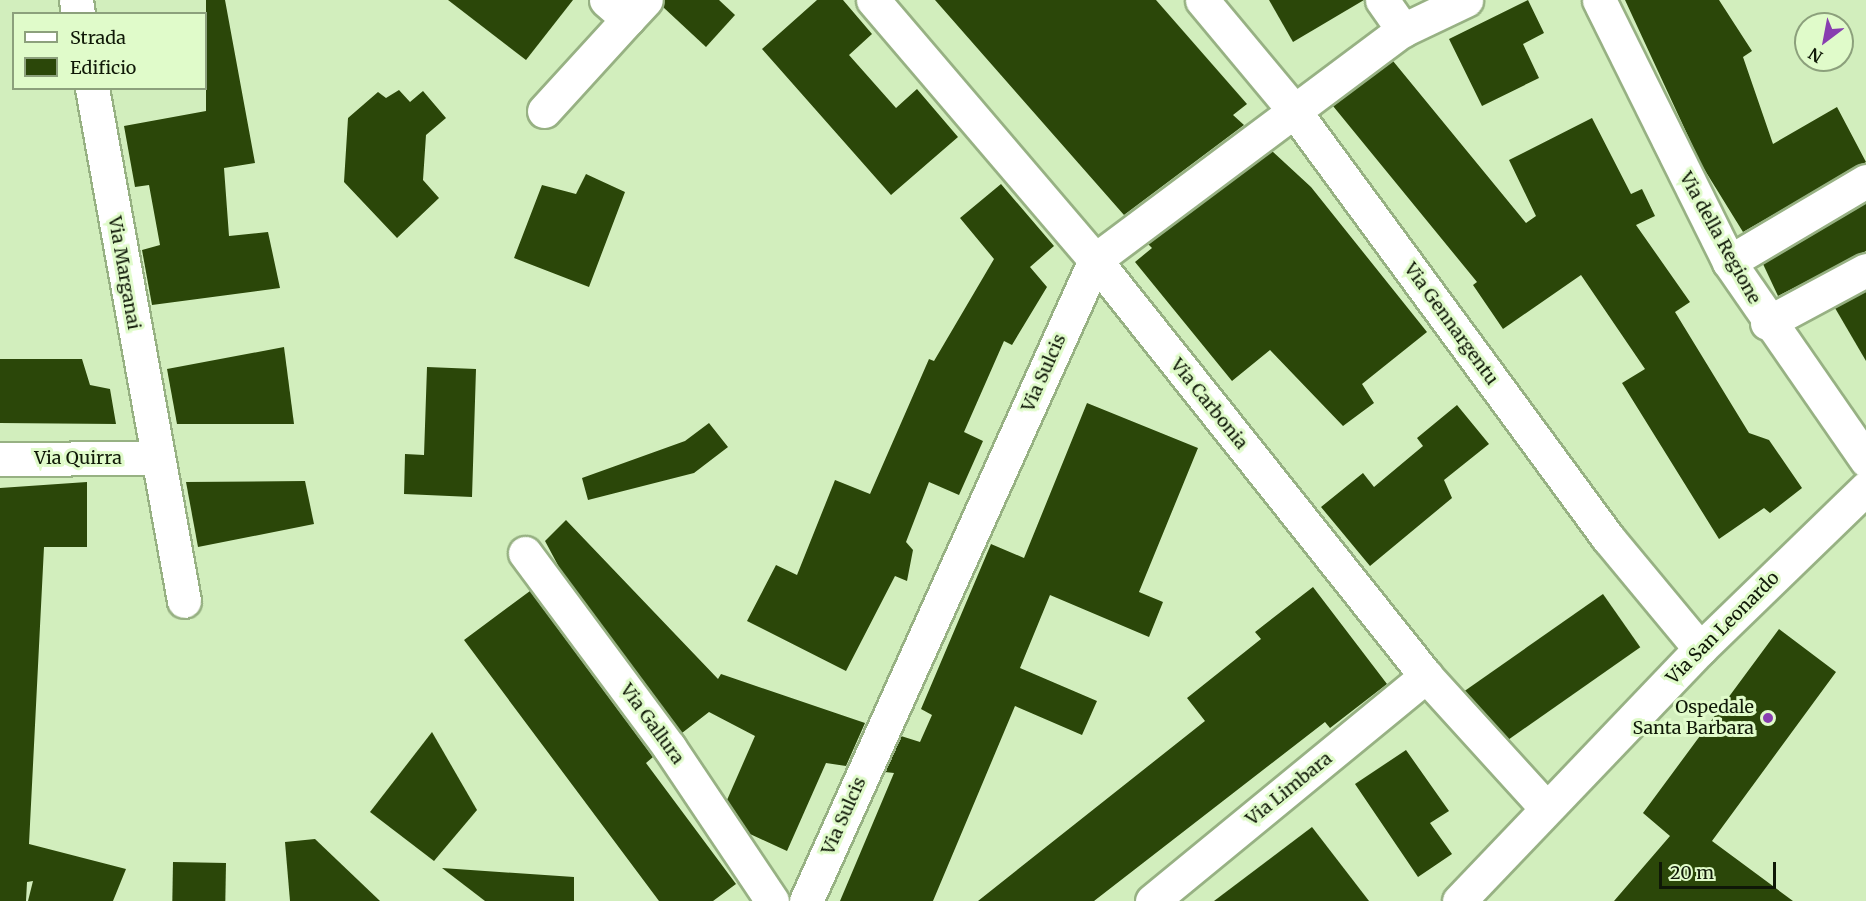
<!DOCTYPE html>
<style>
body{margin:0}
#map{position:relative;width:1866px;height:901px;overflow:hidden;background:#d2eebd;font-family:Merriweather,serif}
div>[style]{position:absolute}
.building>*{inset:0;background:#2b4709;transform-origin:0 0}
.roads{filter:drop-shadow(2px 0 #97b183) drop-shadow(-2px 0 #97b183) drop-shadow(0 2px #97b183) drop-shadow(0 -2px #97b183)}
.minor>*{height:33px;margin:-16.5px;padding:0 16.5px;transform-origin:16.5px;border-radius:16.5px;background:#fff}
.tertiary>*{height:33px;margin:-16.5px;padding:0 16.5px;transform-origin:16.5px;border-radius:16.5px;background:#fff}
.dots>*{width:16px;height:16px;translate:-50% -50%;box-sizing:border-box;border:3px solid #e0fbca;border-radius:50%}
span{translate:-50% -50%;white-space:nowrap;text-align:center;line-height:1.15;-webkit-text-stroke:6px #e0fbca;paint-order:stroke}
.street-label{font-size:18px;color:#0f1807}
.poi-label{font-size:18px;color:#0f1807}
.right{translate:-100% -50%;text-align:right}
.legend{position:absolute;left:12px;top:12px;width:195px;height:78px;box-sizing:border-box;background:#e0fbca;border:2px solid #8ca07c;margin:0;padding:8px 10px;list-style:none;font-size:18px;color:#0f1807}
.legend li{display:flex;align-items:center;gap:12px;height:30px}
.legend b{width:30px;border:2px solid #8ca07c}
.north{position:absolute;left:1794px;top:12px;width:60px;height:60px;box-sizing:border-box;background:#e0fbca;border:2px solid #8ca07c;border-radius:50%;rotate:212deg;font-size:16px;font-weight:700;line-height:24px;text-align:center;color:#0f1807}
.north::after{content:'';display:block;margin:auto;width:21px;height:27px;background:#883eb0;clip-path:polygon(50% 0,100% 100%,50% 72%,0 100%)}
.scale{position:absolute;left:1659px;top:862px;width:117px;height:27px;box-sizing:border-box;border:3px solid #0f1807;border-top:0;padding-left:8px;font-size:18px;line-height:21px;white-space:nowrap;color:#0f1807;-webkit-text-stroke:4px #e0fbca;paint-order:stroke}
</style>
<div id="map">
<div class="building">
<i style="clip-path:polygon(206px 0,225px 0,255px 163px,224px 168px,229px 236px,268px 232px,280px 288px,152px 305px,142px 250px,160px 245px,149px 185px,135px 187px,124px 126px,206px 111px)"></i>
<i style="clip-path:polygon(448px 0,573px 0,526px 60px)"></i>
<i style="clip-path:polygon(664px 0,719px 0,735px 15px,706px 47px,663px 7px)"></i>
<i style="clip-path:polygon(817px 0,843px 0,872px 34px,849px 55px,896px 108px,917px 89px,958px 137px,891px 195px,762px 49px)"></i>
<i style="clip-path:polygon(935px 0,1156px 0,1247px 104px,1233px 115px,1244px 125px,1124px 215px)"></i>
<i style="clip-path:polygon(1269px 0,1364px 0,1293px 42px)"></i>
<i style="clip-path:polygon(1528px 0,1544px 33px,1523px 44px,1539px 78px,1482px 106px,1449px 39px)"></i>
<i style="clip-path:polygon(1625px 0,1719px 0,1752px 51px,1743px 57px,1773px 144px,1837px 107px,1866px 162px,1743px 232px,1701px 164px)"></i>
<i style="clip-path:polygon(1393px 61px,1526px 223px,1536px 216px,1509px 160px,1592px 118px,1631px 194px,1642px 189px,1655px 216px,1636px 225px,1690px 302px,1675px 312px,1749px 433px,1769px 440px,1802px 488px,1770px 513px,1764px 508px,1719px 539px,1622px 383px,1645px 369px,1581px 275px,1503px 329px,1473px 285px,1477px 282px,1333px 106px)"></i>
<i style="clip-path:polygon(399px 90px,410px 102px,423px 91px,446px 118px,426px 135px,423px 180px,439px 198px,397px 238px,344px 182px,348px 118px,378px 92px,386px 98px)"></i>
<i style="clip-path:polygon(1272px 151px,1311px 187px,1427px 332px,1362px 384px,1374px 403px,1343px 426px,1270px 350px,1232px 381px,1135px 262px,1152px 248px,1148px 244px)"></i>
<i style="clip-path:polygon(586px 174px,625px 192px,589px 287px,514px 258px,542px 185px,576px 194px)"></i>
<i style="clip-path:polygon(1001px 184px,1054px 246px,1030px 267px,1047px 287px,1012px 345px,1004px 341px,964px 432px,983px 441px,959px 495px,929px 482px,906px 542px,913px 550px,907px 581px,895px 576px,846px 671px,747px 621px,776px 565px,797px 575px,835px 480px,870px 494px,929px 359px,934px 361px,994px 259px,960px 218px)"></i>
<i style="clip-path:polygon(1866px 203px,1866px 251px,1778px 296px,1763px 264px)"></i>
<i style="clip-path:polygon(1866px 291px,1866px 361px,1835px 308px)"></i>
<i style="clip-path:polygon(284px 347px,294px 424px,177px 424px,167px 369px)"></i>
<i style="clip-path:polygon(0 359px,82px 359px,90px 385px,110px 389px,116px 424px,0 423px)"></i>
<i style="clip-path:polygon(427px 367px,476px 369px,472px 497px,404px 494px,405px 454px,424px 455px)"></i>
<i style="clip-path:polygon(1087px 403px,1198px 448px,1139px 592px,1163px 602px,1149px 637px,1050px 595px,1020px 668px,1097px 701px,1082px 735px,1015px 706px,933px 901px,840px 901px,894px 773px,885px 772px,901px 736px,920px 742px,932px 715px,921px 709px,991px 544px,1024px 558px)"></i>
<i style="clip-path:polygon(1457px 405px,1489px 444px,1444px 480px,1452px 498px,1370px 566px,1321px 507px,1363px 473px,1374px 487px,1423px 446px,1417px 438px)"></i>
<i style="clip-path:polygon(709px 423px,728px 447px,694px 473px,588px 500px,582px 478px,685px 441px)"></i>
<i style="clip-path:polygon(305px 481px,314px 524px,198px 547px,186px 482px)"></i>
<i style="clip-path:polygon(87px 482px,87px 547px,44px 547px,29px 844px,126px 869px,113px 901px,28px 901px,33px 881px,27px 882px,26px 901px,0 901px,0 488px)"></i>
<i style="clip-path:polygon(566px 520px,718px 679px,721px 674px,865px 723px,846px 766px,826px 763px,787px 851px,750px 834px,727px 800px,755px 736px,709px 712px,682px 733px,560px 569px,545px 541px)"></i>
<i style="clip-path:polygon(1313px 587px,1387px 684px,1330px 728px,1325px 722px,1094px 901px,978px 901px,1205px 721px,1187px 698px,1261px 639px,1255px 632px)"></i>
<i style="clip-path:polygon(530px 591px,653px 757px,646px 763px,736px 884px,713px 901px,659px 901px,464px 640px)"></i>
<i style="left:1603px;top:594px;width:65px;height:169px;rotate:55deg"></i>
<i style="clip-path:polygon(1779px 629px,1836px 672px,1712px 841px,1793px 901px,1614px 901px,1670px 836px,1643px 813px)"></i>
<i style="clip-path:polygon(432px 732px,477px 810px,434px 861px,370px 812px)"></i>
<i style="clip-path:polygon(1406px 750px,1449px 811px,1430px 823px,1452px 854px,1418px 877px,1355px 784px)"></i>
<i style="clip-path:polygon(1312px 827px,1369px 901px,1214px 901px)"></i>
<i style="clip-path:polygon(315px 839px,380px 901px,290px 901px,285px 842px)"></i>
<i style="left:173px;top:862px;width:53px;height:39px;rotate:1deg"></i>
<i style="clip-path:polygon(442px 868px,574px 877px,574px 901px,485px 901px)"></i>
</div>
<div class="roads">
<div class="minor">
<i style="left:76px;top:0;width:14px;rotate:82deg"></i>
<i style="left:606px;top:0;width:29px;rotate:41deg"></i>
<i style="left:628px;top:19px;width:26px;rotate:-47deg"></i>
<i style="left:873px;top:0;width:342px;rotate:49.5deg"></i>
<i style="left:1095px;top:260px;width:532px;rotate:51.49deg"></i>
<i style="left:1426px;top:676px;width:178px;rotate:47.7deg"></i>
<i style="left:1202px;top:0;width:141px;rotate:50.2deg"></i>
<i style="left:1292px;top:108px;width:534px;rotate:53.69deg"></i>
<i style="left:1608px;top:538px;width:144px;rotate:50.3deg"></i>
<i style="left:1382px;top:0;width:37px;rotate:55deg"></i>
<i style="left:92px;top:88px;width:521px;rotate:79.83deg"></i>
<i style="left:544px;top:111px;width:125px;rotate:-47.6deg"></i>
<i style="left:1729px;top:262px;width:159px;rotate:-30.6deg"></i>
<i style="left:1767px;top:323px;width:112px;rotate:-28.2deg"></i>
<i style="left:0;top:459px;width:156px;rotate:-0.4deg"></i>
<i style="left:525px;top:553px;width:242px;rotate:53.4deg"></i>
<i style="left:669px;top:747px;width:185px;rotate:56.2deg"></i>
<i style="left:806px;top:901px;width:703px;rotate:-65.73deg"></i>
<i style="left:1095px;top:260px;width:384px;rotate:-36.8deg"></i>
<i style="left:1403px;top:30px;width:70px;rotate:-25.5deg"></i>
<i style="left:1152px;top:901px;width:355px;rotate:-39.4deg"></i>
<i style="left:1459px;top:901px;width:349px;rotate:-46.3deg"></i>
<i style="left:1700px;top:649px;width:231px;rotate:-44.1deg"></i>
</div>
<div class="tertiary">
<i style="left:1599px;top:0;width:292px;rotate:63.6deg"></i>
<i style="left:1729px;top:262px;width:241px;rotate:55.3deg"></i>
</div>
</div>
<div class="dots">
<i style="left:1768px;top:718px;background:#883eb0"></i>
</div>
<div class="street-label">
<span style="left:1720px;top:238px;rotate:61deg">Via della Regione</span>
<span style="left:124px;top:273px;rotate:80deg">Via Marganai</span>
<span style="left:1451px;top:324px;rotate:54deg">Via Gennargentu</span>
<span style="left:1044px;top:373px;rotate:-66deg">Via Sulcis</span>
<span style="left:1209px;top:404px;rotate:51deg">Via Carbonia</span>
<span style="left:78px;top:458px">Via Quirra</span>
<span style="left:1723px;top:628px;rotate:-45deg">Via San Leonardo</span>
<span style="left:652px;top:724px;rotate:54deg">Via Gallura</span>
<span style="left:1289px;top:789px;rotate:-39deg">Via Limbara</span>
<span style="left:844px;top:816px;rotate:-66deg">Via Sulcis</span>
</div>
<div class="poi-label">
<span class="right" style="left:1754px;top:718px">Ospedale<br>Santa Barbara</span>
</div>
<ul class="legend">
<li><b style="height:8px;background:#fff"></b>Strada</li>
<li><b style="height:16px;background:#2b4709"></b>Edificio</li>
</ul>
<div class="north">N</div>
<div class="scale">20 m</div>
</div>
